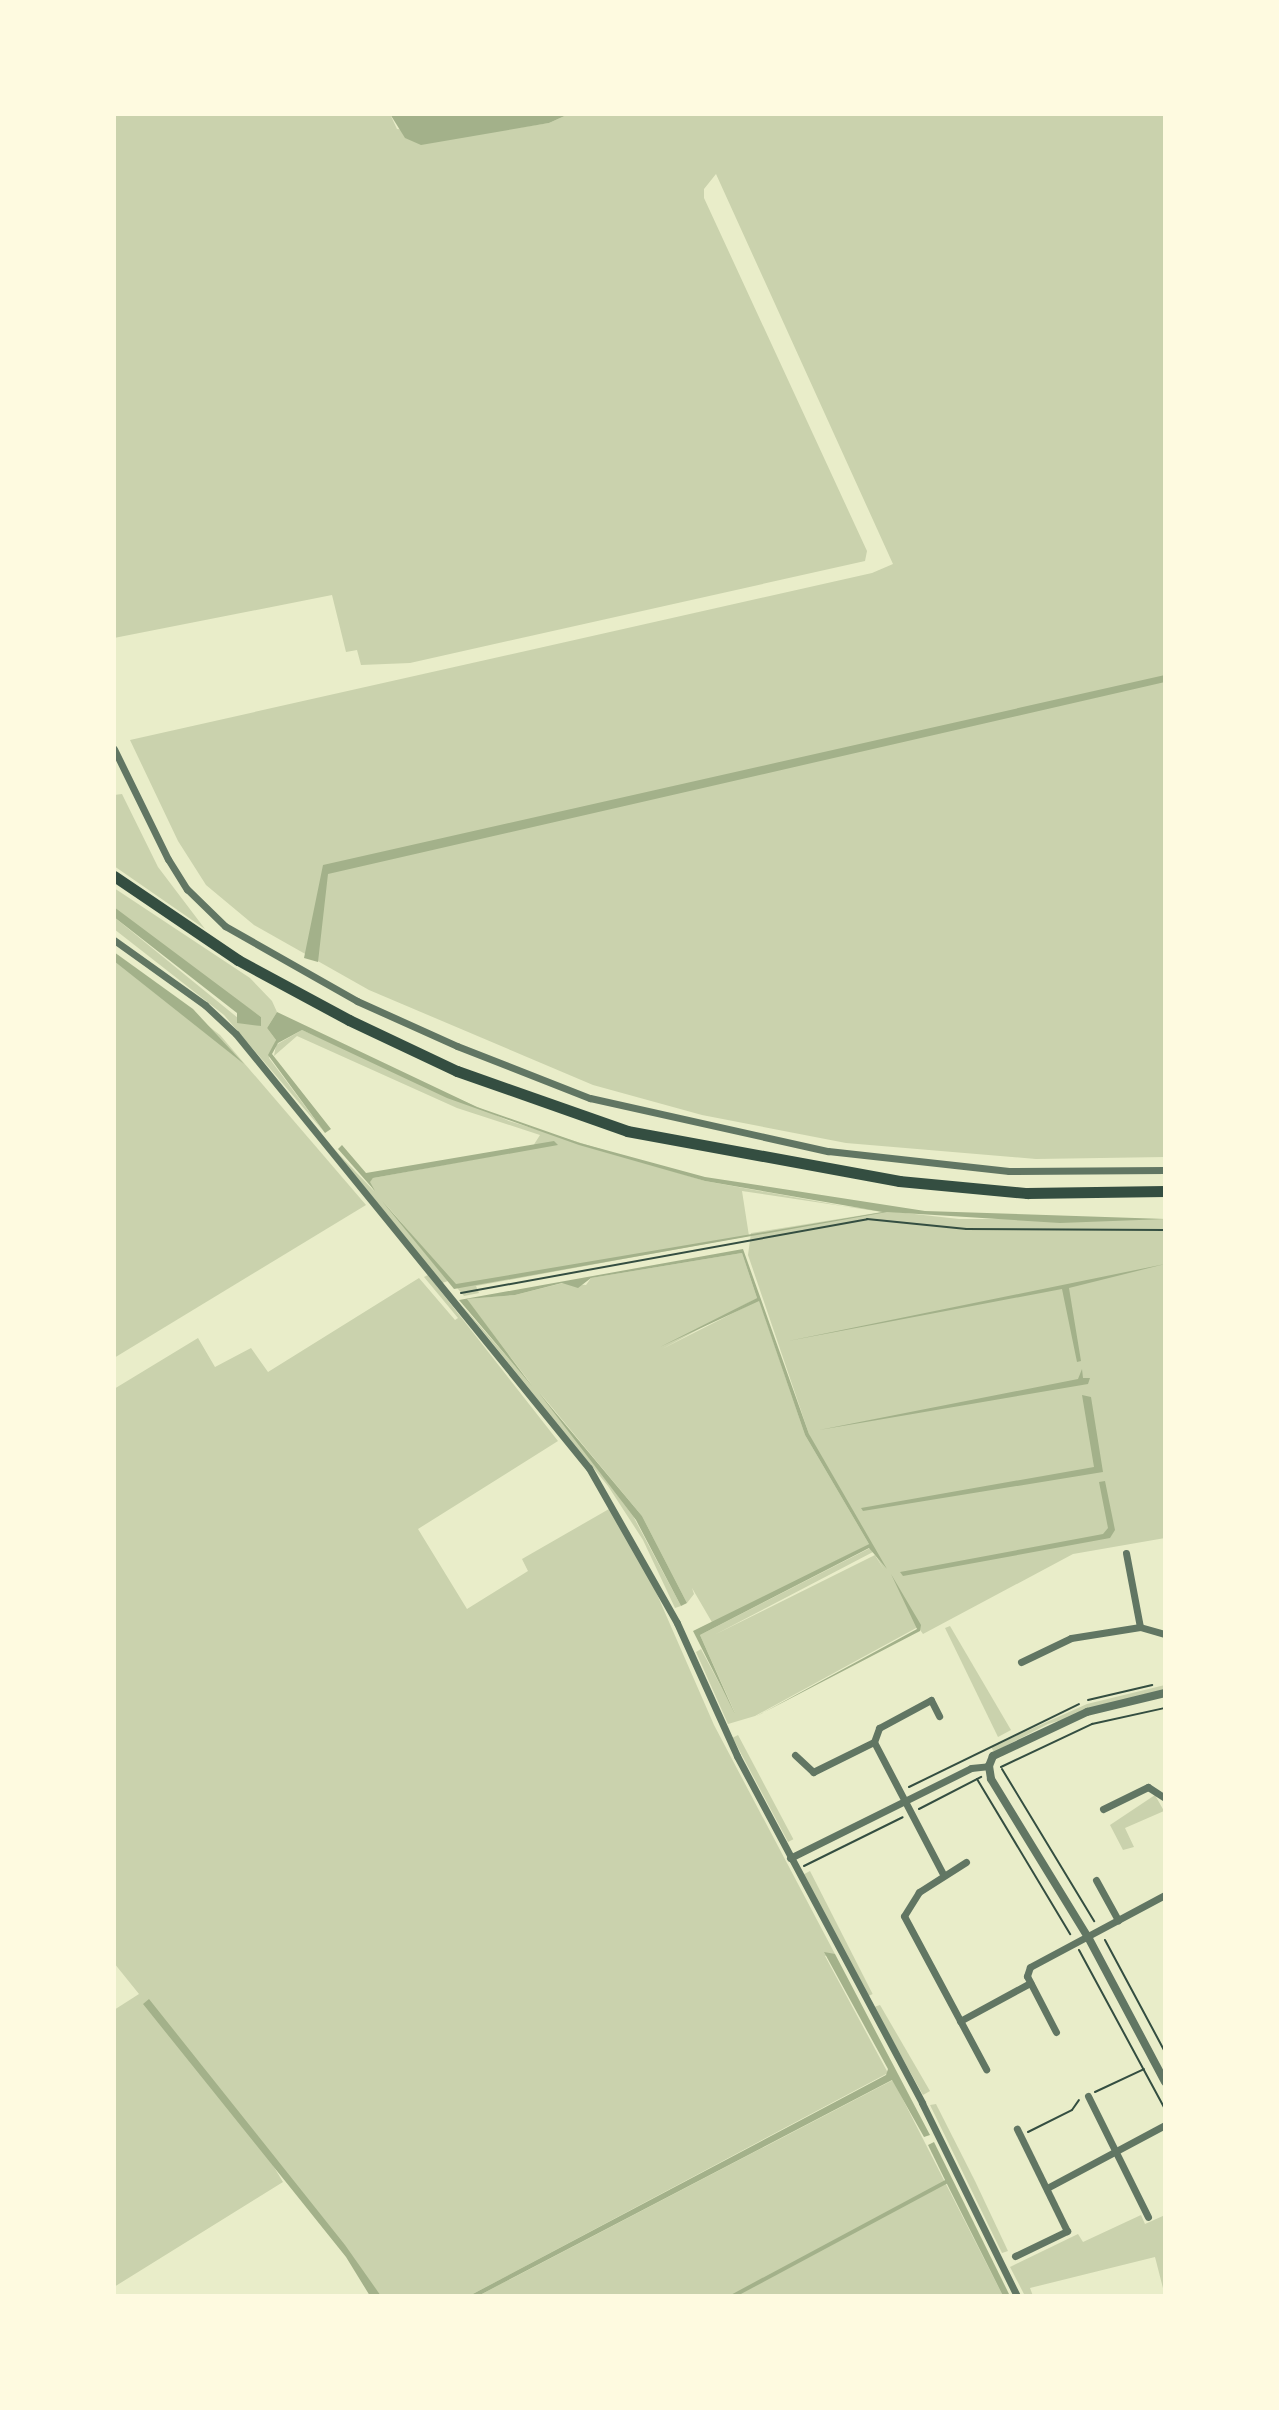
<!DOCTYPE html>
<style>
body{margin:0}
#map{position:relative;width:1279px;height:2410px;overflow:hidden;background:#e9edc9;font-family:"PT Serif",serif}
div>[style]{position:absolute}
.green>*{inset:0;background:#cad2ad;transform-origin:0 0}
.water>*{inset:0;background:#a3b18a}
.stream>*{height:4px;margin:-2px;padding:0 2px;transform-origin:2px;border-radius:2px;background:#a3b18a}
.path>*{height:2px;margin:-1px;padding:0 1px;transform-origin:1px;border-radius:1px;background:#344e41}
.minor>*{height:7px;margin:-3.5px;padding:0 3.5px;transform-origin:3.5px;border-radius:3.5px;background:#617663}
.tertiary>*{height:8px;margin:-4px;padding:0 4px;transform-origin:4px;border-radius:4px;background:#617663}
.trunk>*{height:11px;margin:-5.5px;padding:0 5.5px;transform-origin:5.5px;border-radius:5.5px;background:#344e41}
span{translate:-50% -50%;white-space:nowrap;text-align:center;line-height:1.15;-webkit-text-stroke:6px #fefae0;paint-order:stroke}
.frame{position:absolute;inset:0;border:116px solid #fefae0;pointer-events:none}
</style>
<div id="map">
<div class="green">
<i style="clip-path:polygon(114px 114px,390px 114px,397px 129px,469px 135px,549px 123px,569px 114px,1165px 114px,1165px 1157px,1036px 1159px,846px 1143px,702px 1115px,593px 1085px,369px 990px,254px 925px,206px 885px,178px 841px,130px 740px,872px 573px,893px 564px,716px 174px,704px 189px,704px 198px,867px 551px,865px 561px,410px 663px,361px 665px,357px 650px,346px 652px,332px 595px,114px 638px)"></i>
<i style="clip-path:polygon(122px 794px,158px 867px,205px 929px,114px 866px,114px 795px)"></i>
<i style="clip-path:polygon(114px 888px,250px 978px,272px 1001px,277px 1012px,267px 1028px,276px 1040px,269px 1058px,325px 1133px,224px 1015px,114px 929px,114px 917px,238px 1018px,261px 1026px,261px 1017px,114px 912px)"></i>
<i style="clip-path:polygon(114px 953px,220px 1035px,366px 1205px,114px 1358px)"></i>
<i style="clip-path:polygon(302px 1030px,509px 1121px,705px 1181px,843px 1206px,959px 1219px,1165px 1219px,1165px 1538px,1073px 1554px,923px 1634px,918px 1627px,755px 1716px,728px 1724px,696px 1652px,701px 1649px,735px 1713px,700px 1635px,870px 1548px,873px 1552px,716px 1634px,875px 1555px,884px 1570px,810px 1437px,748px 1255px,751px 1233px,882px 1212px,742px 1191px,749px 1236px,476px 1286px,479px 1293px,464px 1296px,383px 1201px,448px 1281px,442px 1283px,334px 1149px,374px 1191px,369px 1182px,373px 1178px,557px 1144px,533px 1146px,540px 1135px,457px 1108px,297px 1036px,274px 1056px,276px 1045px)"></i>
<i style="clip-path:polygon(742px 1253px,757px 1298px,662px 1349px,759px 1300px,805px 1435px,869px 1544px,713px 1624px,692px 1588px,694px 1594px,687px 1603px,642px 1516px,540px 1393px,633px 1516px,681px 1606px,675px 1608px,643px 1540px,608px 1486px,459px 1302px,532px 1385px,466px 1299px,515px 1295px,563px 1283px,586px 1285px,591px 1278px)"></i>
<i style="clip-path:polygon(428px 1275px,558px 1441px,418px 1529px,467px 1609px,528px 1571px,522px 1559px,609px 1509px,642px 1560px,714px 1725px,835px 1954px,825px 1956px,888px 2073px,469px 2296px,381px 2296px,253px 2132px,283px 2182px,114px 2287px,114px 2010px,139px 1994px,114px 1963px,114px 1389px,198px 1338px,215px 1367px,251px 1348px,268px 1372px,419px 1278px,455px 1320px,458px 1318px,424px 1277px)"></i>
<i style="clip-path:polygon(950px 1626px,1011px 1730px,998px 1737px,945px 1628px)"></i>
<i style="clip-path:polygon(1165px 1685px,1165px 1690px,1048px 1724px,994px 1752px,991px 1747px,1087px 1704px)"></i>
<i style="left:738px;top:1735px;width:118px;height:6px;rotate:62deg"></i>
<i style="clip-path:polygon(1155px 1795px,1164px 1811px,1125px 1828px,1134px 1847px,1123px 1850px,1110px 1825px)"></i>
<i style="left:810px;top:1871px;width:138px;height:8px;rotate:63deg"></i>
<i style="clip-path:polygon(880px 2005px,930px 2091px,923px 2095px,874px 2007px)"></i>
<i style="clip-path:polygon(893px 2080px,1003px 2296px,478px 2296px,889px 2082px)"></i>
<i style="clip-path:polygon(936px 2104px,975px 2181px,1008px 2251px,1002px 2253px,930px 2105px)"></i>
<i style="clip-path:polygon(1141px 2215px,1145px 2224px,1165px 2215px,1165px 2296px,1155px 2257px,1030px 2288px,1033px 2296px,1025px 2296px,1010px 2267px,1078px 2234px,1083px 2242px)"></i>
</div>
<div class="water">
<i style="clip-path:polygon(390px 114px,569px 114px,549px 123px,421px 145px,405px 138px)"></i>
<i style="clip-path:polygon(1165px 675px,1165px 682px,328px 874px,318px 962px,304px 958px,323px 865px)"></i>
<i style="clip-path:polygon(114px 907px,261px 1017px,261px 1026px,237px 1023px,237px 1013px,114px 917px)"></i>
<i style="clip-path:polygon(114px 952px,193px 1009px,244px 1064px,114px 961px)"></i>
<i style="clip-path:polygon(277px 1012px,477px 1107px,580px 1143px,705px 1177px,925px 1211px,1165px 1219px,1060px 1223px,887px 1212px,454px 1289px,382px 1201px,456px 1284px,883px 1212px,705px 1181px,579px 1145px,447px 1098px,302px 1030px,278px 1043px,272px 1054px,331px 1129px,325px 1133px,268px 1055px,276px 1040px,267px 1028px)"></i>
<i style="clip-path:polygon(554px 1141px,558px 1145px,373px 1178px,370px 1182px,375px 1191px,338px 1149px,342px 1145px,366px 1173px)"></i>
<i style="clip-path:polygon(743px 1249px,809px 1434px,887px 1569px,869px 1548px,700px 1635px,735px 1714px,693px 1631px,869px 1544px,805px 1435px,759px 1301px,660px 1347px,757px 1298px,742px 1253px,591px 1278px,578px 1288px,562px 1283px,515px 1295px,467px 1299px,532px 1386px,459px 1300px)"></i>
<i style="clip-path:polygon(1165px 1264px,1069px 1288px,1081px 1361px,1077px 1362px,1062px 1289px,788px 1341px)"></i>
<i style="clip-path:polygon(1082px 1369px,1083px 1378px,1090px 1378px,1088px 1384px,819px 1430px,1078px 1379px)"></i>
<i style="clip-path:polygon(539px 1393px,642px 1516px,687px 1603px,681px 1606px,636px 1520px)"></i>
<i style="clip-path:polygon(1082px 1395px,1091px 1397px,1103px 1472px,863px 1511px,861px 1508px,1094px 1467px)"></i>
<i style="clip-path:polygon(1105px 1481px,1115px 1530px,1110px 1538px,903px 1576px,900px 1572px,1103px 1534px,1108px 1528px,1099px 1482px)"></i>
<i style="clip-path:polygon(891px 1574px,921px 1625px,920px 1631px,755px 1717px,917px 1629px)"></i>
<i style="clip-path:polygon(824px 1952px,835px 1954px,930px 2135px,924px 2137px,892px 2080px,478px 2296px,469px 2296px,886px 2075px,888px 2069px)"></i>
<i style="clip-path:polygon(149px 1999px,345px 2245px,381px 2296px,370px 2296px,346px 2257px,143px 2004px)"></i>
<i style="clip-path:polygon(934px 2142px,1010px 2296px,1003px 2296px,946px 2182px,928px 2145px)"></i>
</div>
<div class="stream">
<i style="left:733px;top:2296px;width:242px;rotate:-28.2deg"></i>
</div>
<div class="path">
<i style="left:461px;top:1293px;width:413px;rotate:-10.3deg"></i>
<i style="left:867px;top:1219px;width:100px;rotate:5.8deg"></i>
<i style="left:966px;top:1229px;width:199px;rotate:0.3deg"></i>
<i style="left:1088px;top:1700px;width:66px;rotate:-13.2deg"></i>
<i style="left:1001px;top:1767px;width:101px;rotate:-25.3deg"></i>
<i style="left:1092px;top:1724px;width:75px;rotate:-12.4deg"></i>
<i style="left:1002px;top:1769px;width:178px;rotate:58.8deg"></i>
<i style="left:977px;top:1779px;width:181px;rotate:59deg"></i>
<i style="left:909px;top:1787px;width:189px;rotate:-26deg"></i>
<i style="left:919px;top:1809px;width:70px;rotate:-27.3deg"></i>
<i style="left:804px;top:1866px;width:110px;rotate:-26.3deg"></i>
<i style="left:1105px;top:1940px;width:127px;rotate:61.8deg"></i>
<i style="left:1079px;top:1950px;width:181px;rotate:61.6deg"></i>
<i style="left:1095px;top:2092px;width:54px;rotate:-25.1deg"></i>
<i style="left:1028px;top:2132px;width:49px;rotate:-26.6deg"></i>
<i style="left:1072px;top:2110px;width:12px;rotate:-55deg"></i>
</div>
<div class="minor">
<i style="left:114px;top:749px;width:123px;rotate:63.9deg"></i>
<i style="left:168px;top:859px;width:36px;rotate:58deg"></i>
<i style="left:187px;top:889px;width:53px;rotate:44.2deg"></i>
<i style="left:225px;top:926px;width:152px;rotate:29.6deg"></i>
<i style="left:357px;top:1001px;width:110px;rotate:24.2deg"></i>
<i style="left:457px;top:1046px;width:143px;rotate:21.4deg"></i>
<i style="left:590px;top:1098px;width:244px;rotate:12.6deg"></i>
<i style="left:828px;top:1151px;width:182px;rotate:6.3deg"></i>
<i style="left:1009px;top:1171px;width:156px;rotate:-0.4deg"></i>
<i style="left:114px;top:940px;width:112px;rotate:35.5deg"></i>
<i style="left:205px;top:1005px;width:42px;rotate:43.1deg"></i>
<i style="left:236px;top:1034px;width:559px;rotate:50.88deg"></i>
<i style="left:589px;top:1468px;width:178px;rotate:60.4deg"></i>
<i style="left:677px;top:1623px;width:146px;rotate:65.7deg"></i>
<i style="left:737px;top:1756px;width:393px;rotate:61.9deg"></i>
<i style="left:922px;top:2103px;width:215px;rotate:63.8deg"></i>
<i style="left:1126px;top:1553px;width:75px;rotate:79.3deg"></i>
<i style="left:1021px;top:1662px;width:55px;rotate:-25.6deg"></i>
<i style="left:1071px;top:1638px;width:70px;rotate:-9.1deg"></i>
<i style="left:1140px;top:1627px;width:26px;rotate:16deg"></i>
<i style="left:874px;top:1742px;width:149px;rotate:62.4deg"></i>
<i style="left:795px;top:1755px;width:25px;rotate:43deg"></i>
<i style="left:813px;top:1772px;width:68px;rotate:-26.2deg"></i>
<i style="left:874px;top:1742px;width:15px;rotate:-70deg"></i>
<i style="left:879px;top:1728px;width:59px;rotate:-28.3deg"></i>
<i style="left:931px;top:1700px;width:18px;rotate:63deg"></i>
<i style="left:1103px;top:1809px;width:50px;rotate:-26.1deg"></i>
<i style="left:1148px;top:1787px;width:20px;rotate:33deg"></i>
<i style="left:790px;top:1858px;width:202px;rotate:-26.4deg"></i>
<i style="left:971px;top:1768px;width:18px;rotate:-6deg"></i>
<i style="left:966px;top:1862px;width:56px;rotate:147.4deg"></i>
<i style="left:919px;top:1892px;width:28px;rotate:122deg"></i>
<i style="left:904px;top:1916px;width:174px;rotate:61.8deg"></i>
<i style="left:1096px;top:1880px;width:46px;rotate:61.2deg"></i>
<i style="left:960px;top:2021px;width:80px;rotate:-28.5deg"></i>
<i style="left:1056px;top:2032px;width:63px;rotate:-117.4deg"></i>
<i style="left:1027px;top:1976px;width:9px;rotate:-72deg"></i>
<i style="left:1030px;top:1967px;width:153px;rotate:-28.1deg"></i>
<i style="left:1088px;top:2096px;width:135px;rotate:63.6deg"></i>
<i style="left:1047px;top:2188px;width:134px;rotate:-28.1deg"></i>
<i style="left:1015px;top:2256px;width:58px;rotate:-25.7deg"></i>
<i style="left:1067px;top:2231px;width:114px;rotate:-116.1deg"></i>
</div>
<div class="tertiary">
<i style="left:1165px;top:1693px;width:80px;rotate:166.3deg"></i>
<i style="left:1087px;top:1712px;width:104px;rotate:154.9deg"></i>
<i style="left:993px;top:1756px;width:11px;rotate:112deg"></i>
<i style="left:989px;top:1766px;width:13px;rotate:81deg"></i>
<i style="left:991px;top:1779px;width:185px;rotate:58.5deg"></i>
<i style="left:1088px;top:1937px;width:164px;rotate:62deg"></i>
</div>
<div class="trunk">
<i style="left:114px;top:876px;width:150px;rotate:34.1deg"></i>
<i style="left:238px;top:960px;width:126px;rotate:28.4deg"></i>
<i style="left:349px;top:1020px;width:119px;rotate:25.3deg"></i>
<i style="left:457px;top:1071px;width:180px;rotate:19.4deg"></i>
<i style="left:627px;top:1131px;width:277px;rotate:10.4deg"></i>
<i style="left:899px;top:1181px;width:129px;rotate:5.4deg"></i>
<i style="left:1027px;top:1193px;width:138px;rotate:-0.8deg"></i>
</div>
<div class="frame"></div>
</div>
